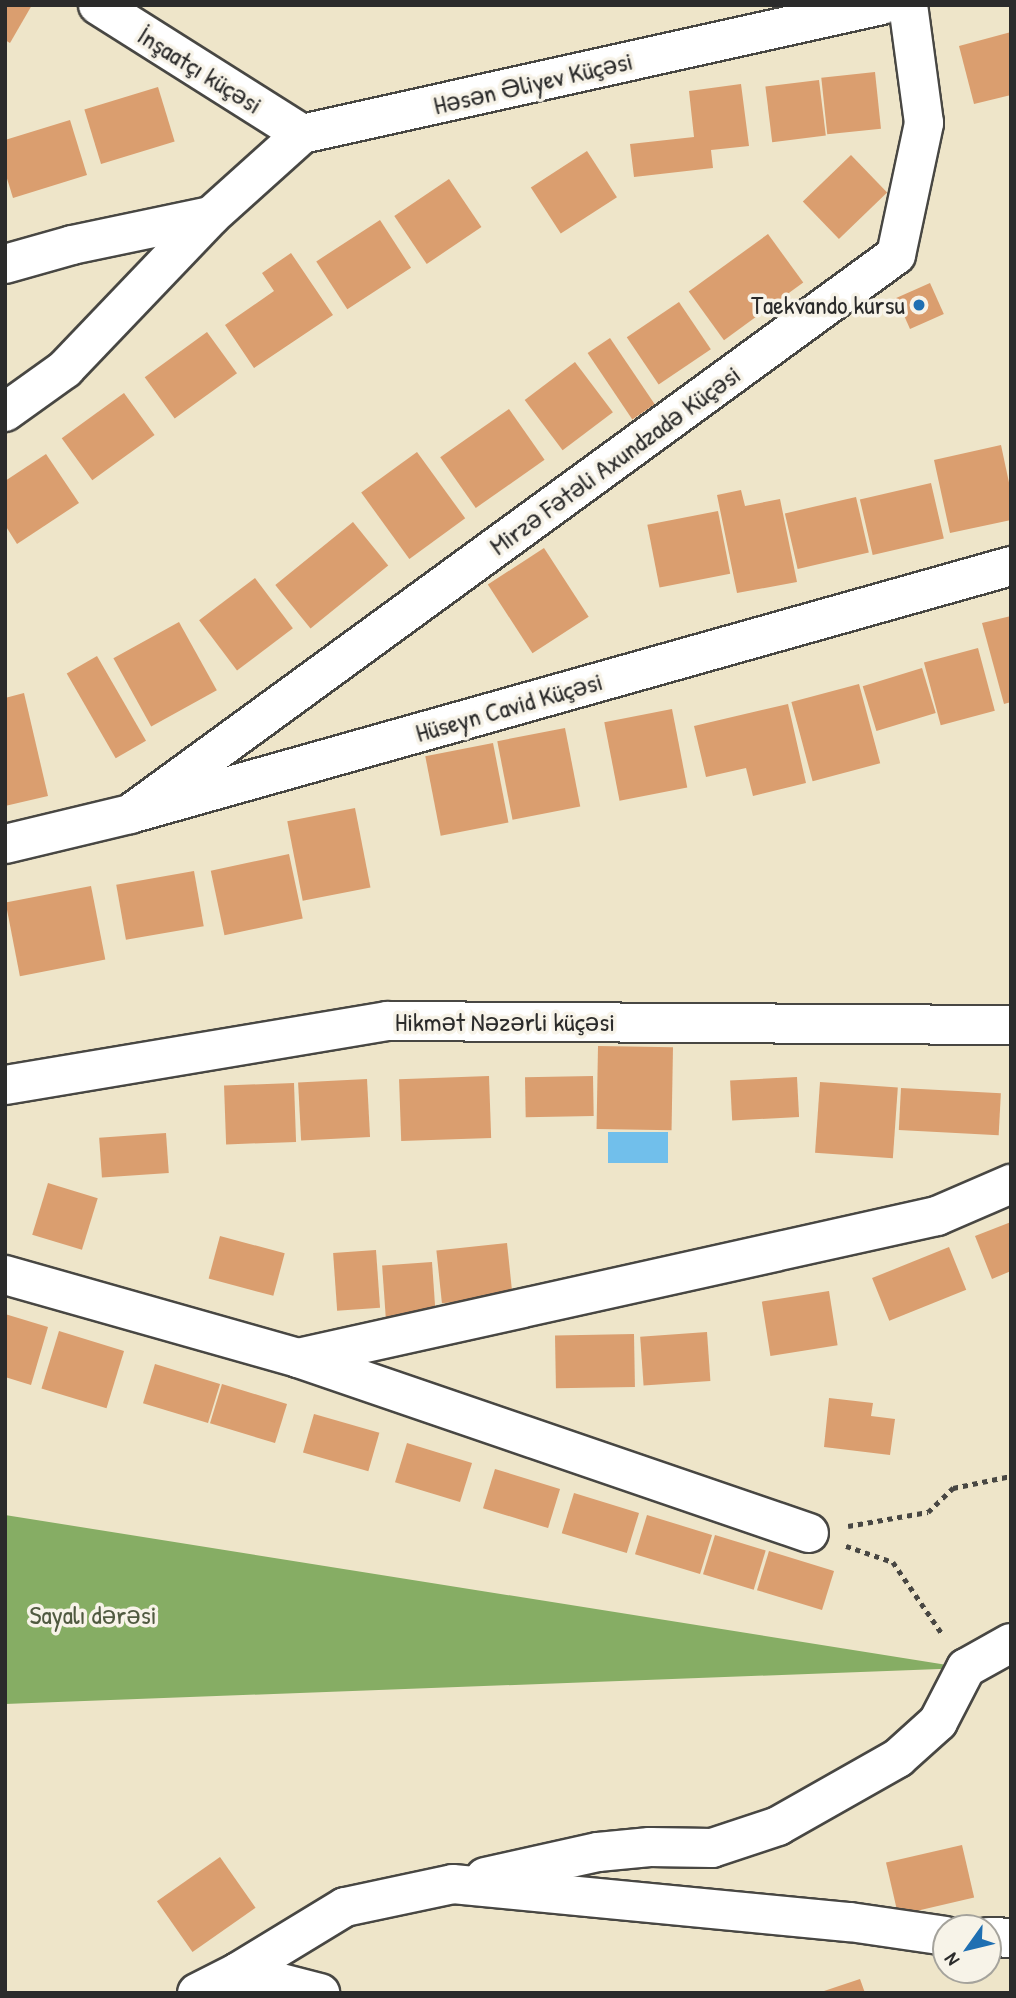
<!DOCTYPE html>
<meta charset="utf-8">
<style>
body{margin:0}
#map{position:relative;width:1016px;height:1998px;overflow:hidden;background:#eee5c9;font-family:"Patrick Hand",sans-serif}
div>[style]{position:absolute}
.forest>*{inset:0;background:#86ad64}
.water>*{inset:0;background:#71bfeb;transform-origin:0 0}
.building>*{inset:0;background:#da9e6f;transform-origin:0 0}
.path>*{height:4.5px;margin-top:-2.25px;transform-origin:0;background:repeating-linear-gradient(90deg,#484743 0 5px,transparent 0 10px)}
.roads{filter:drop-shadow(2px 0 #484743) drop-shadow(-2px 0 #484743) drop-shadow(0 2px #484743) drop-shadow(0 -2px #484743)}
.minor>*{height:38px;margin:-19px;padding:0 19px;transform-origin:19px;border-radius:19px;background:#fff}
.dots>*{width:19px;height:19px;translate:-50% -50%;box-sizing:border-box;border:4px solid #f7f3e8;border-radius:50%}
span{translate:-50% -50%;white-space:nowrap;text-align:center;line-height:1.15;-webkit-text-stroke:7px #f7f3e8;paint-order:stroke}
.street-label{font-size:26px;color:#2b2b2b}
.poi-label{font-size:26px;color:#2b2b2b}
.right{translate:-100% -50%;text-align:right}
.park-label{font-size:26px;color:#505a40}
.frame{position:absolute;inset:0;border:7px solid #2b2b2b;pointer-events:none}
.north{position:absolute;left:932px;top:1914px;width:70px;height:70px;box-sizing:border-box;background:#f7f3e8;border:2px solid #a5a39c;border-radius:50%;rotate:236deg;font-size:19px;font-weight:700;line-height:28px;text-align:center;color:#2b2b2b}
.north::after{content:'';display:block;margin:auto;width:24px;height:32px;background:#1f6fb2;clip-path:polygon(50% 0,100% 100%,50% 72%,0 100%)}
</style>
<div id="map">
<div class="forest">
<i style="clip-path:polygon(5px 1515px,966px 1668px,5px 1704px)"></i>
</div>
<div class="water">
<i style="left:668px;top:1132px;width:31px;height:60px;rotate:90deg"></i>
</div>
<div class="building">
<i style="clip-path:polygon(5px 5px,32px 5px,10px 43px,5px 40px)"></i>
<i style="clip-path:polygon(1011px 32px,1011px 95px,974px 104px,959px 46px)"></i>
<i style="left:875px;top:72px;width:57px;height:54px;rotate:84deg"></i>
<i style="left:819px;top:80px;width:56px;height:54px;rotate:83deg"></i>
<i style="clip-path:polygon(741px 84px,749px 146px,711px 150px,713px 168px,634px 177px,630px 144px,694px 137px,689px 91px)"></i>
<i style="left:158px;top:87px;width:57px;height:77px;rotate:73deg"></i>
<i style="clip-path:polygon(70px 120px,87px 175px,13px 198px,5px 172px,5px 140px)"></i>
<i style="left:587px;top:151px;width:55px;height:67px;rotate:57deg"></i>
<i style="left:851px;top:155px;width:52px;height:67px;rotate:46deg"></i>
<i style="left:449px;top:179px;width:58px;height:66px;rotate:56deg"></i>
<i style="left:380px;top:220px;width:57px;height:76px;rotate:57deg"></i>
<i style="left:768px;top:234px;width:60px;height:98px;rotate:54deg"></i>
<i style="clip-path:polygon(291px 253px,333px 315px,254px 368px,225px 325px,274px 291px,262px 273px)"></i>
<i style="left:930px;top:283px;width:34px;height:37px;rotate:66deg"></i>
<i style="left:679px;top:302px;width:57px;height:63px;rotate:56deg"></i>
<i style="left:207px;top:332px;width:51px;height:77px;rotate:54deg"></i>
<i style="left:610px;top:338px;width:80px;height:27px;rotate:56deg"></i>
<i style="left:575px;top:362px;width:63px;height:63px;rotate:53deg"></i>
<i style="left:124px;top:393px;width:52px;height:77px;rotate:54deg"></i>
<i style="left:509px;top:409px;width:62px;height:84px;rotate:55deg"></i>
<i style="clip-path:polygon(1001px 445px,1011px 492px,1011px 520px,950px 533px,934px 460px)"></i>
<i style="left:417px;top:452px;width:82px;height:69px;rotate:54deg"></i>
<i style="clip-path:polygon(46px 454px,79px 503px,17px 544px,5px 525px,5px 481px)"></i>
<i style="left:931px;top:483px;width:57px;height:73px;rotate:77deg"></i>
<i style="clip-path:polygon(741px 490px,745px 506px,780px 499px,797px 582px,737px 593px,717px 495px)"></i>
<i style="left:856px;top:497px;width:57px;height:73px;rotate:77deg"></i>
<i style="left:718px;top:511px;width:64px;height:72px;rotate:79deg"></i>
<i style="left:353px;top:522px;width:56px;height:100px;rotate:51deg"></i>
<i style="left:544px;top:548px;width:82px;height:67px;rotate:57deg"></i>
<i style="left:255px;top:578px;width:63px;height:70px;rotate:53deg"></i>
<i style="clip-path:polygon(1011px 616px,1011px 702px,1004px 704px,982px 623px)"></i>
<i style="left:179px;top:622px;width:78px;height:75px;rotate:61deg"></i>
<i style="left:978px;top:648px;width:65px;height:56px;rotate:75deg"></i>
<i style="left:97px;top:656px;width:98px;height:35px;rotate:60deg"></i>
<i style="left:922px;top:668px;width:47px;height:62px;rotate:73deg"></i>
<i style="left:859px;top:684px;width:82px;height:70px;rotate:75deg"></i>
<i style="clip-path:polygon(24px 693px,48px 796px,5px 806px,5px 698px)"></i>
<i style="clip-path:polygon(788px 704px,806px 783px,753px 796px,746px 768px,706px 777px,694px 726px)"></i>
<i style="left:672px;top:709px;width:80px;height:69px;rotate:79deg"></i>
<i style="left:565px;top:728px;width:80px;height:69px;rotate:79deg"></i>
<i style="left:493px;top:743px;width:81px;height:69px;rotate:79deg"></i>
<i style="left:355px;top:808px;width:81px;height:69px;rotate:79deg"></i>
<i style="left:289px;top:854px;width:66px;height:80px;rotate:78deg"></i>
<i style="left:194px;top:871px;width:56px;height:79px;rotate:80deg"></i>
<i style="left:91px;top:886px;width:75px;height:87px;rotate:79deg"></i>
<i style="left:598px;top:1046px;width:75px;height:83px;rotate:1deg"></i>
<i style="left:489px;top:1076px;width:62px;height:90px;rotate:88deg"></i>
<i style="left:593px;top:1076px;width:40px;height:68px;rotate:89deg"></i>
<i style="left:797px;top:1077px;width:40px;height:67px;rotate:87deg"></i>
<i style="left:367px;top:1079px;width:58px;height:69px;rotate:87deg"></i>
<i style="left:820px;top:1082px;width:78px;height:71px;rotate:4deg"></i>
<i style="left:294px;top:1083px;width:59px;height:70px;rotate:88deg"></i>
<i style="left:901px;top:1088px;width:100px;height:42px;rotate:3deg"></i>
<i style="left:166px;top:1133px;width:40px;height:67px;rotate:86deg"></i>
<i style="left:48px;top:1183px;width:52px;height:54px;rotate:17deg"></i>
<i style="clip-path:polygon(1011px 1222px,1011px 1271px,992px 1279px,975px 1236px)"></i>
<i style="left:220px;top:1236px;width:67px;height:44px;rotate:15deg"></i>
<i style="left:507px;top:1243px;width:53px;height:71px;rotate:84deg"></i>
<i style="left:949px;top:1247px;width:46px;height:83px;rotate:68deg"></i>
<i style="left:376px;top:1250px;width:58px;height:43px;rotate:86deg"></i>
<i style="left:432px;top:1262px;width:53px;height:50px;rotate:86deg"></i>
<i style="left:829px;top:1291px;width:55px;height:68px;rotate:81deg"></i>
<i style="clip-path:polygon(5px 1314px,48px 1327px,31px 1385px,5px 1377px)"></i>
<i style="left:59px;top:1331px;width:68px;height:60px;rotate:17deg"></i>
<i style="left:707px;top:1332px;width:49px;height:67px;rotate:86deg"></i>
<i style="left:634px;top:1334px;width:53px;height:79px;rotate:89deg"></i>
<i style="left:155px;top:1364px;width:68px;height:41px;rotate:17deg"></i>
<i style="left:222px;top:1384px;width:68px;height:41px;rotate:17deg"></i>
<i style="clip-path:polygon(829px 1398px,873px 1403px,871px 1416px,895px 1419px,890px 1455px,824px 1447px)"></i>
<i style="left:314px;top:1414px;width:68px;height:40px;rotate:16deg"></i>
<i style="left:407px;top:1443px;width:68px;height:41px;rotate:17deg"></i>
<i style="left:495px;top:1469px;width:68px;height:41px;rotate:17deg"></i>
<i style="left:574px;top:1493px;width:68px;height:42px;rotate:17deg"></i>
<i style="left:647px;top:1515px;width:68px;height:41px;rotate:17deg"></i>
<i style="left:715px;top:1535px;width:53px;height:41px;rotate:17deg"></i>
<i style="left:769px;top:1551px;width:68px;height:41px;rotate:17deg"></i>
<i style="left:962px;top:1845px;width:54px;height:78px;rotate:77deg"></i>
<i style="left:220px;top:1857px;width:62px;height:77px;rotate:55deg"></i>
<i style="clip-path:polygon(860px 1979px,865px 1993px,821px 1993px,821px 1992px)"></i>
</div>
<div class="path">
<i style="left:848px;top:1526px;width:81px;rotate:-9.9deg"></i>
<i style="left:928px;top:1512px;width:35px;rotate:-44deg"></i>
<i style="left:953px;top:1488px;width:59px;rotate:-11.7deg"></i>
<i style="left:846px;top:1546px;width:50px;rotate:18.8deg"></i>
<i style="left:893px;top:1562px;width:88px;rotate:55.6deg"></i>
</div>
<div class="roads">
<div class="minor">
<i style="left:98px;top:5px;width:241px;rotate:32.3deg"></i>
<i style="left:5px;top:264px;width:70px;rotate:-15.8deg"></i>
<i style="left:72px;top:245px;width:142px;rotate:-11.8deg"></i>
<i style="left:5px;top:412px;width:74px;rotate:-35.6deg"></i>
<i style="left:65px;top:369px;width:211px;rotate:-46.3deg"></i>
<i style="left:211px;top:216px;width:122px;rotate:-42deg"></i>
<i style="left:302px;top:134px;width:594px;rotate:-12.54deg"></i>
<i style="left:130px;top:814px;width:948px;rotate:-36.12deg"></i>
<i style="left:896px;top:255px;width:135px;rotate:-78deg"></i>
<i style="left:924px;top:123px;width:119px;rotate:-97.7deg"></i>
<i style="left:5px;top:844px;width:129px;rotate:-13.5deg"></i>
<i style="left:130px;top:814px;width:915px;rotate:-15.72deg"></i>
<i style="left:5px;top:1085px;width:387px;rotate:-9.5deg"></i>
<i style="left:387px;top:1021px;width:624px;rotate:0.37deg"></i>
<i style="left:5px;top:1275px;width:305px;rotate:15.8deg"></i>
<i style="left:298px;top:1358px;width:540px;rotate:18.9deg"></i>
<i style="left:298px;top:1358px;width:655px;rotate:-12.53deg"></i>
<i style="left:937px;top:1216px;width:81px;rotate:-23.4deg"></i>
<i style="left:485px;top:1877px;width:116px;rotate:-12.5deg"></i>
<i style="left:598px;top:1852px;width:52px;rotate:-5.5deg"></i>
<i style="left:650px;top:1847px;width:62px;rotate:0.9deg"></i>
<i style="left:712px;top:1848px;width:70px;rotate:-18.4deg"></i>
<i style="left:778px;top:1826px;width:138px;rotate:-29.5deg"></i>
<i style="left:898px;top:1758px;width:54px;rotate:-42deg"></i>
<i style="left:938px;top:1722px;width:61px;rotate:-62.6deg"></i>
<i style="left:966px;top:1668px;width:51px;rotate:-29.1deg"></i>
<i style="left:988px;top:1937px;width:23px;rotate:2deg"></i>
<i style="left:238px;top:1972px;width:85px;rotate:14.4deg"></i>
<i style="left:197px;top:1993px;width:46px;rotate:-27.1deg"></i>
<i style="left:238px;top:1972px;width:125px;rotate:-31.3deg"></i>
<i style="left:345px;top:1907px;width:110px;rotate:-12deg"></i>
<i style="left:453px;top:1884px;width:399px;rotate:5.5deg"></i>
<i style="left:850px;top:1922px;width:97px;rotate:8.3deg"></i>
</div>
</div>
<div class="dots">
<i style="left:919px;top:305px;background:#1f6fb2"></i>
</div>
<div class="street-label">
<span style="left:200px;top:70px;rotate:32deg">İnşaatçı küçəsi</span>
<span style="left:533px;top:83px;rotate:-13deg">Həsən Əliyev Küçəsi</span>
<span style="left:615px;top:460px;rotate:-36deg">Mirzə Fətəli Axundzadə Küçəsi</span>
<span style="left:509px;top:707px;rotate:-16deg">Hüseyn Cavid Küçəsi</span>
<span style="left:505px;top:1022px">Hikmət Nəzərli küçəsi</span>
</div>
<div class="poi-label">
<span class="right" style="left:905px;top:305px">Taekvando kursu</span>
</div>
<div class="park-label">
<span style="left:93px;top:1615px">Sayalı dərəsi</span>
</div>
<div class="frame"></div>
<div class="north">N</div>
</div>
